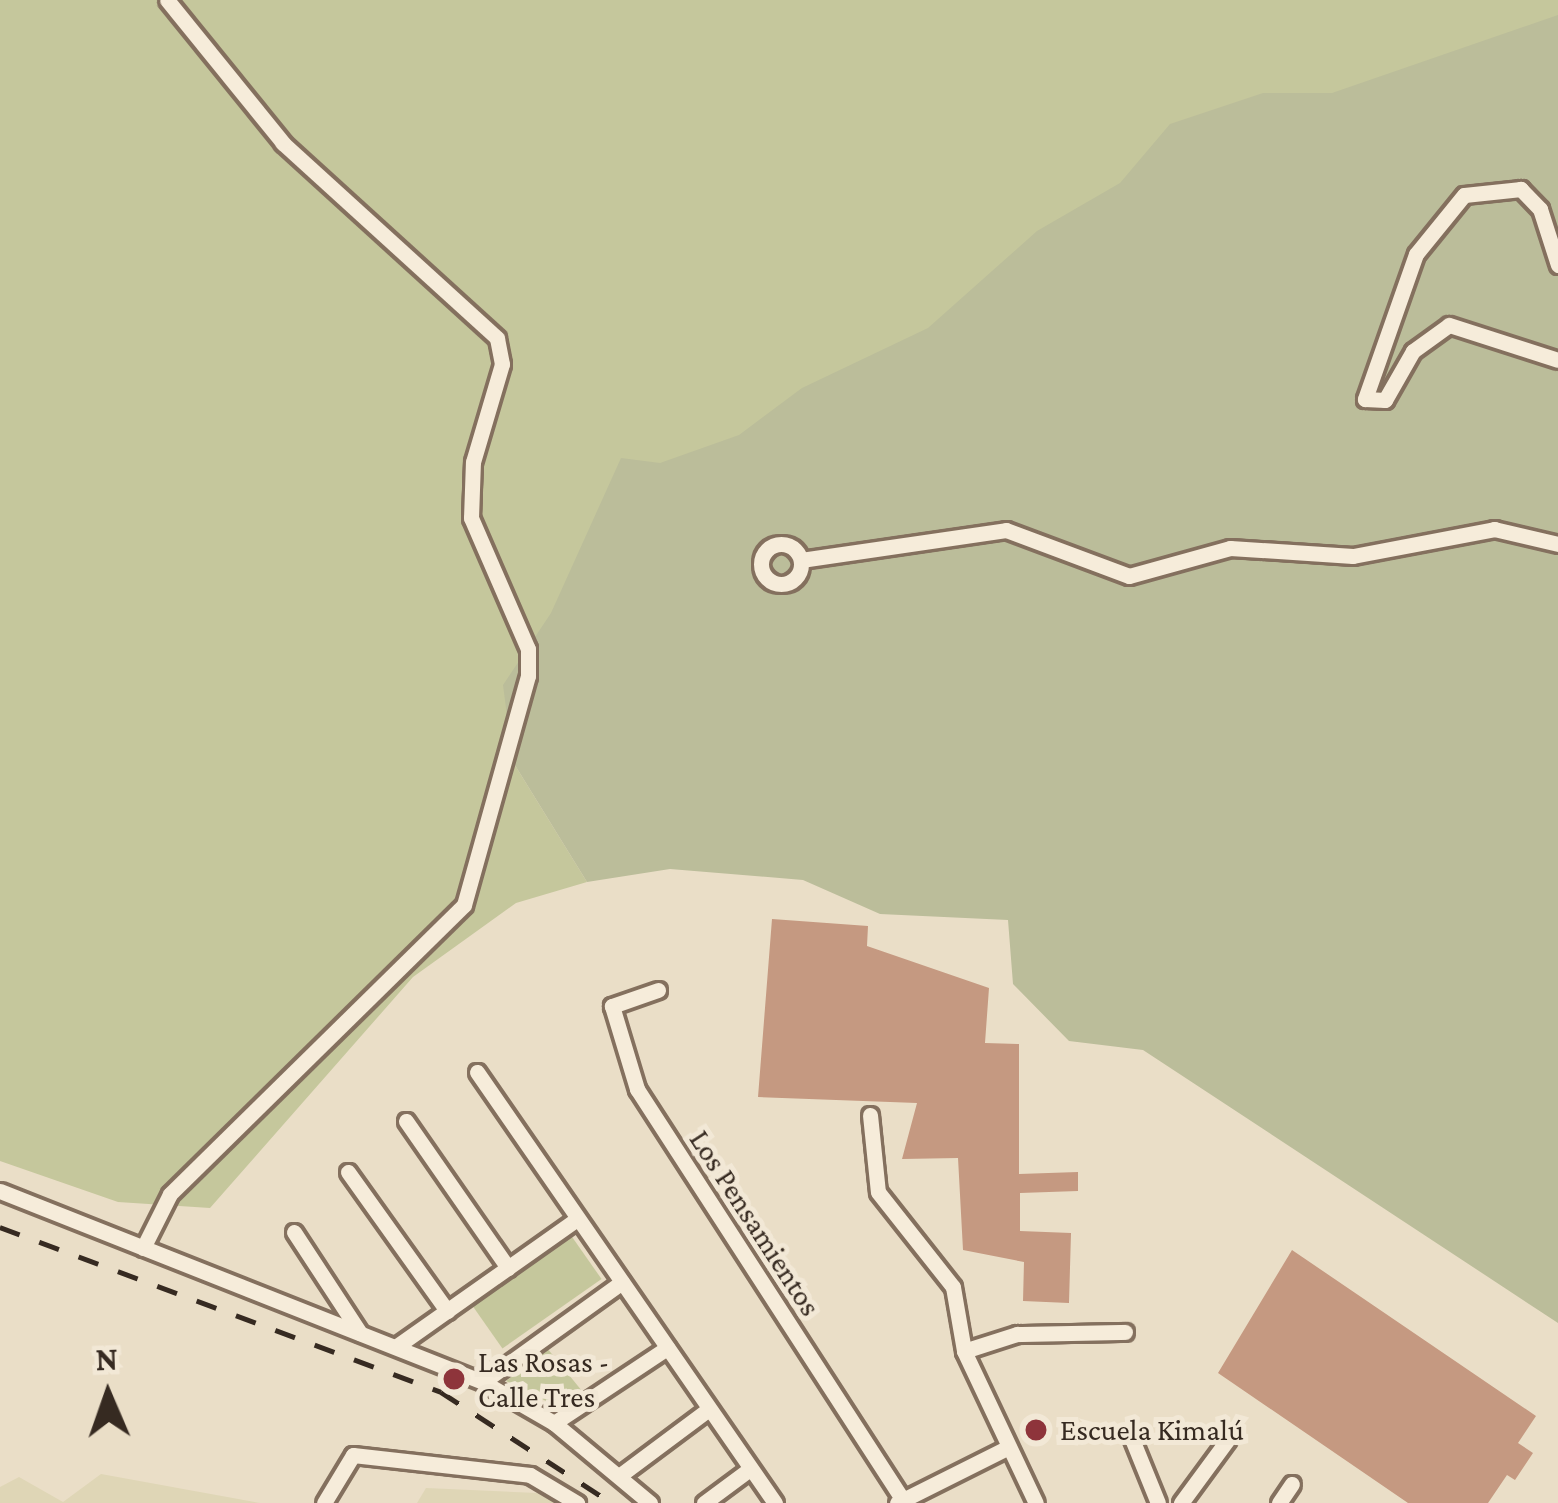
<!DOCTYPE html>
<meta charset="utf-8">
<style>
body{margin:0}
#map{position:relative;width:1558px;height:1503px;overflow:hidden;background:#eadec7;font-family:"Crimson Pro",serif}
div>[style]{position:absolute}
.farmland>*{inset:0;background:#dfd6b6}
.green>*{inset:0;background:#c5c79c;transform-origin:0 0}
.cemetery>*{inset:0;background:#bbbd9a}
.building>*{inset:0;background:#c59981}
.roads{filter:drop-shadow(3px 0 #84705e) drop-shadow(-3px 0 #84705e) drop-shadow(0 3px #84705e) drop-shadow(0 -3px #84705e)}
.minor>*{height:15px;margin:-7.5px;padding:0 7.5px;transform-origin:7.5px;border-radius:7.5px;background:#f6ecda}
.minor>.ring{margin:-7.5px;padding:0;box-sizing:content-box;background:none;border:15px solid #f6ecda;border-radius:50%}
.rail>*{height:4.5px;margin-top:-2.25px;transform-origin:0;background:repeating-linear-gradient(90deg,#362a21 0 21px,transparent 0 42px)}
.dots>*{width:33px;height:33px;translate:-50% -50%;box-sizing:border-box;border:6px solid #f2e8d6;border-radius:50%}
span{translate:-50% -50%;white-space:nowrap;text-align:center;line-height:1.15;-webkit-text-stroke:10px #f2e8d6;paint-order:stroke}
.street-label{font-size:30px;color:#362a21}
.poi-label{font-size:30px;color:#362a21}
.left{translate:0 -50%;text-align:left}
.north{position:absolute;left:48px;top:1335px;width:120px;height:120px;-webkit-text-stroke:9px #f2e8d6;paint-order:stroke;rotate:358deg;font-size:33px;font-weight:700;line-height:48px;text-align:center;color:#362a21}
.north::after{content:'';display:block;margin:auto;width:42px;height:54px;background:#362a21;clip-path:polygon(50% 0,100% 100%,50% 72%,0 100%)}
</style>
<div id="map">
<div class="farmland">
<i style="clip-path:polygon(101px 1474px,260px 1503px,0 1503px,0 1487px,19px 1477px,63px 1502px)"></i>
<i style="clip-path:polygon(426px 1488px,537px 1493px,557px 1503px,417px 1503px)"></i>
</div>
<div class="green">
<i style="clip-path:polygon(0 0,1558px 0,1558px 29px,513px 762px,587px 882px,516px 903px,413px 977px,210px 1208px,118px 1202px,0 1161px)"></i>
<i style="left:570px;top:1234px;width:55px;height:121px;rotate:55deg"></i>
<i style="clip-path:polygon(547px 1348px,582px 1391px,560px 1408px,506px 1381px)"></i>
</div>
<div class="cemetery">
<i style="clip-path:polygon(1558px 15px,1558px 1323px,1143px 1050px,1069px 1041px,1013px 984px,1008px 920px,880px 914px,803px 880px,670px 869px,587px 882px,513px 762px,503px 685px,551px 613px,621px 458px,660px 463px,739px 435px,802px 388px,928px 328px,1037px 231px,1120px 183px,1170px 124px,1263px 93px,1332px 93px)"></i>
</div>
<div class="building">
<i style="clip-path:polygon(772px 919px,868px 926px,867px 946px,989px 988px,985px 1043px,1019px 1044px,1019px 1174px,1078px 1172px,1078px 1191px,1020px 1193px,1020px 1231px,1071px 1233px,1069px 1303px,1023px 1301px,1024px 1262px,963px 1250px,958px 1158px,902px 1159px,917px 1103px,758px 1097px)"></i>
<i style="clip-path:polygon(1292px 1250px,1536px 1416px,1518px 1443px,1533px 1453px,1515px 1480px,1507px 1475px,1488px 1503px,1408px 1503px,1218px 1373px)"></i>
</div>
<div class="roads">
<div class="minor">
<i style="left:1558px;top:265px;width:59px;rotate:-107.8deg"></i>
<i style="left:1540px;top:209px;width:28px;rotate:-134deg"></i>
<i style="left:1521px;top:189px;width:57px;rotate:174deg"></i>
<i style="left:1464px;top:195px;width:76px;rotate:129.1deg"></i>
<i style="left:1416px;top:254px;width:154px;rotate:109.4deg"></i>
<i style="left:1365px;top:399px;width:20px;rotate:3deg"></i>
<i style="left:1385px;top:400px;width:56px;rotate:-60.3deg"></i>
<i style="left:1413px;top:351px;width:44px;rotate:-35.8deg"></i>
<i style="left:1449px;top:325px;width:114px;rotate:17.8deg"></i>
<i class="ring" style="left:761px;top:544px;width:25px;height:25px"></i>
<i style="left:801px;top:560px;width:207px;rotate:-8.3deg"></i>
<i style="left:1006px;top:530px;width:131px;rotate:20.5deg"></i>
<i style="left:1129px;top:576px;width:105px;rotate:-15.5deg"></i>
<i style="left:1230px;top:548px;width:123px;rotate:3.7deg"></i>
<i style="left:1353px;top:556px;width:144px;rotate:-10.8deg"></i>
<i style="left:1494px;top:529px;width:66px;rotate:13.2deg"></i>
<i style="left:658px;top:990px;width:49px;rotate:160.8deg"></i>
<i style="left:612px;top:1006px;width:87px;rotate:73.2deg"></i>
<i style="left:637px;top:1089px;width:490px;rotate:57.1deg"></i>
<i style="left:477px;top:1072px;width:524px;rotate:55.34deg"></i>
<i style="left:870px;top:1115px;width:77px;rotate:84.1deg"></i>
<i style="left:878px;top:1192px;width:121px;rotate:51.7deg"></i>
<i style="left:953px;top:1287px;width:65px;rotate:80.2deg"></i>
<i style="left:964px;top:1351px;width:168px;rotate:64.7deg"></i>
<i style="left:406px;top:1121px;width:179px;rotate:55.2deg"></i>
<i style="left:348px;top:1172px;width:171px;rotate:54.5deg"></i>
<i style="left:0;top:1191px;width:519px;rotate:21.58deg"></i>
<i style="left:483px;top:1382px;width:82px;rotate:30deg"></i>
<i style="left:554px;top:1423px;width:125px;rotate:39.8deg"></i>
<i style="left:294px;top:1232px;width:121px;rotate:56.8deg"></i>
<i style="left:143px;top:1248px;width:60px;rotate:-63.4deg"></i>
<i style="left:170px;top:1194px;width:412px;rotate:-44.5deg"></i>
<i style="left:464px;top:905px;width:238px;rotate:-74.4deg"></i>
<i style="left:528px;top:676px;width:27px;rotate:-90deg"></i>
<i style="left:528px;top:649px;width:143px;rotate:-113.5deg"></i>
<i style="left:471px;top:518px;width:56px;rotate:-88deg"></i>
<i style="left:473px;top:462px;width:102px;rotate:-73.5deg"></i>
<i style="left:502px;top:364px;width:26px;rotate:-101deg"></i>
<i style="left:497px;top:338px;width:290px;rotate:-137.7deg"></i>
<i style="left:283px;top:143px;width:184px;rotate:-129deg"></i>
<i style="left:397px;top:1346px;width:220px;rotate:-35.2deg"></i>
<i style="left:964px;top:1351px;width:56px;rotate:-17.8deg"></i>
<i style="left:1017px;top:1334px;width:108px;rotate:-1.1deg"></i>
<i style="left:483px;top:1382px;width:171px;rotate:-35.7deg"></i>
<i style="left:554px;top:1423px;width:136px;rotate:-33.6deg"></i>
<i style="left:1132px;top:1439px;width:69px;rotate:67.9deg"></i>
<i style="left:619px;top:1476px;width:112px;rotate:-36.7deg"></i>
<i style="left:324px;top:1503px;width:56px;rotate:-58.9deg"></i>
<i style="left:353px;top:1455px;width:178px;rotate:6.4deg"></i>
<i style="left:530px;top:1475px;width:55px;rotate:30.8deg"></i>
<i style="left:704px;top:1503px;width:57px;rotate:-36.5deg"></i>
<i style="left:897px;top:1503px;width:125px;rotate:-26.6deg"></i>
<i style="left:1181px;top:1503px;width:79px;rotate:-53.7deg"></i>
<i style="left:1279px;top:1503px;width:23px;rotate:-56deg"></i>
</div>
</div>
<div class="rail">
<i style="left:0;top:1227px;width:471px;rotate:20.5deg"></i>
<i style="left:441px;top:1392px;width:204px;rotate:33deg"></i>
</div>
<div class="dots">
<i style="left:454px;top:1379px;background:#8e343b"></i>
<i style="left:1036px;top:1430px;background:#8e343b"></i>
</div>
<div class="street-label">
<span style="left:755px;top:1223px;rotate:57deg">Los Pensamientos</span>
</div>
<div class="poi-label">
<span class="left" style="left:478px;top:1379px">Las Rosas -<br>Calle Tres</span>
<span class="left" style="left:1060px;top:1430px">Escuela Kimalú</span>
</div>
<div class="north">N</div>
</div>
